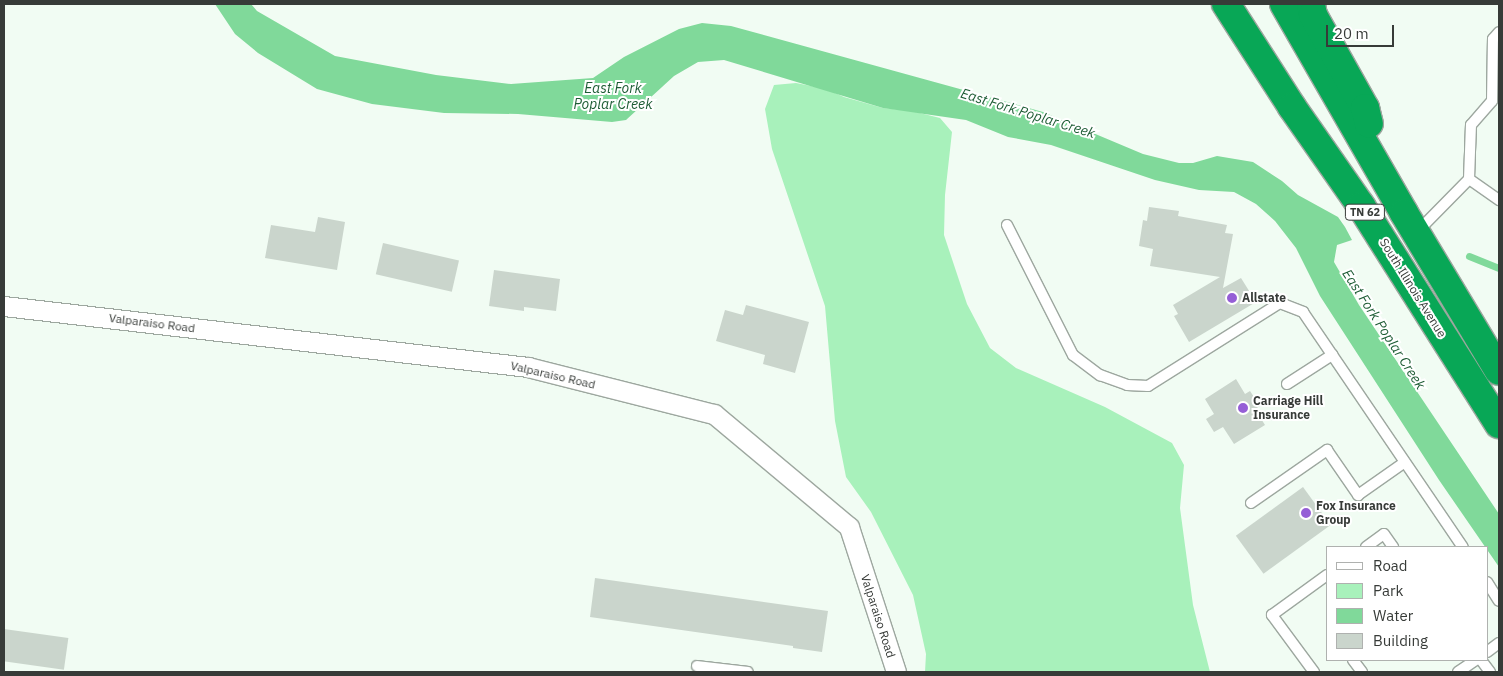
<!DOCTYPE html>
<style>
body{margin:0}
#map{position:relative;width:1503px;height:676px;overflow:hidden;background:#f1fcf3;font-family:"IBM Plex Sans",sans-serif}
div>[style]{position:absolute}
.green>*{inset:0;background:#a8f1bb}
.water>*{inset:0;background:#80d99a}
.stream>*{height:7px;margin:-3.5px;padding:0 3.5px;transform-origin:3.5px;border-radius:3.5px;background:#80d99a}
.building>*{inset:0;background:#cad5cc;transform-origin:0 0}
.roads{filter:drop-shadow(1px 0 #9da79f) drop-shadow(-1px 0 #9da79f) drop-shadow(0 1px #9da79f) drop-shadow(0 -1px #9da79f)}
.lane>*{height:10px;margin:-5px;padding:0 5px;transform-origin:5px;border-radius:5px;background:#fff}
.street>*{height:19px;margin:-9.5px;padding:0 9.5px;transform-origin:9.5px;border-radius:9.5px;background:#fff}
.highway>*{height:28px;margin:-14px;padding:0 14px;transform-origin:14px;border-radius:14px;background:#08a756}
.dots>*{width:14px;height:14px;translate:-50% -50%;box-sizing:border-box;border:2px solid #fff;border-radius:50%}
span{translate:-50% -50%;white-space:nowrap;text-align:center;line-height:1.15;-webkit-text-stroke:4px #fff;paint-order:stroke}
.shield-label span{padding:1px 4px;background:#fff;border:1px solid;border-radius:4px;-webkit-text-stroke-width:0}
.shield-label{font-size:11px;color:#373b38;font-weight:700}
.street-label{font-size:12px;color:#373b38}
.poi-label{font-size:12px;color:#373b38;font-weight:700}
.left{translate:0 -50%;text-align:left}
.water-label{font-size:14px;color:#1d5c34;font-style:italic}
.frame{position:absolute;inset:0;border:5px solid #373b38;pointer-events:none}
.legend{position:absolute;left:1326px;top:546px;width:162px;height:115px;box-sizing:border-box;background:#fff;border:1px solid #afb1af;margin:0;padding:6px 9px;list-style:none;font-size:15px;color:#373b38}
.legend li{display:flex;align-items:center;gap:10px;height:25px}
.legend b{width:25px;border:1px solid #afb1af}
.scale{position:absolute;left:1326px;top:25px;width:68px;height:22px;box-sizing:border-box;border:2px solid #373b38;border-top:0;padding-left:6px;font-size:15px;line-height:18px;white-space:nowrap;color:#373b38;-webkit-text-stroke:4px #fff;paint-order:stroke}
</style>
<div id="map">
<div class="green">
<i style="clip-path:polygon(796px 83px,826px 89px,844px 97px,883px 108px,912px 111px,940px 118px,952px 132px,945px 195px,944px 235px,967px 304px,990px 348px,1016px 368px,1105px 407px,1172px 443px,1184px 465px,1180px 508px,1193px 605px,1210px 672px,925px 672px,926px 654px,913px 595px,871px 512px,846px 477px,835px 421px,825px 306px,772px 149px,765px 109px,774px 85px)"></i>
</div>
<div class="water">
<i style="clip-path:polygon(215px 4px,251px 4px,257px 11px,335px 56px,436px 75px,511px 84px,593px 78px,624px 57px,679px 29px,702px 23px,731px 26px,1043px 112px,1143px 154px,1179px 163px,1193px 163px,1217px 156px,1253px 162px,1282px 181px,1298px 195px,1338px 217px,1345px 227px,1352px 240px,1337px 245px,1334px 262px,1359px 305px,1499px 514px,1499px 567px,1439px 480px,1320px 296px,1296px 248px,1275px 221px,1256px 204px,1234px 192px,1199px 190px,1155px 180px,1051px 145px,1008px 137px,966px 120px,883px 108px,724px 60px,698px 62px,674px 76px,626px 120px,612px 122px,518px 114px,444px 113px,372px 104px,317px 89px,258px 53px,235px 34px)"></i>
</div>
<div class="stream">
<i style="left:1469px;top:256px;width:32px;rotate:22deg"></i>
</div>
<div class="building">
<i style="clip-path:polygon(1149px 207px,1179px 211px,1178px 216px,1227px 225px,1225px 233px,1233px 234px,1223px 288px,1241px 278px,1256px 302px,1189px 342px,1174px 316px,1178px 314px,1173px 305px,1220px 277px,1150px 266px,1153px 249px,1139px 246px,1143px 220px,1147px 221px)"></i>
<i style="clip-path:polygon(318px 217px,345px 222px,337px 270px,265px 258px,271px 225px,315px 232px)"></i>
<i style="left:383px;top:243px;width:78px;height:32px;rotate:13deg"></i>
<i style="clip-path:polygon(494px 270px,560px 279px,556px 311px,524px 307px,524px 311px,489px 306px)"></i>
<i style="clip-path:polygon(746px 305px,809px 322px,795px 373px,763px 364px,765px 355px,716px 341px,725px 310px,743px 315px)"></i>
<i style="clip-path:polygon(1236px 379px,1245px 394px,1250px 391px,1260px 406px,1255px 409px,1265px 425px,1234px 444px,1223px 427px,1214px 432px,1206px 419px,1214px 414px,1205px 399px)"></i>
<i style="left:1303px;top:487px;width:47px;height:83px;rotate:54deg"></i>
<i style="clip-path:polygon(595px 578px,828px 611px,822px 652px,793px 648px,793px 646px,590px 617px)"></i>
<i style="left:4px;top:629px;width:65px;height:32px;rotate:8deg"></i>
</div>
<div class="roads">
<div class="lane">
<i style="left:1469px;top:179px;width:37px;rotate:35deg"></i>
<i style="left:1007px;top:225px;width:146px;rotate:63.1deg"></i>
<i style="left:1073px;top:355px;width:34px;rotate:37deg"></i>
<i style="left:1100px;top:375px;width:29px;rotate:20deg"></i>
<i style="left:1127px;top:385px;width:21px;rotate:3deg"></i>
<i style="left:1148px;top:386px;width:156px;rotate:-32.2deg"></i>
<i style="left:1280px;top:303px;width:25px;rotate:21deg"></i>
<i style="left:1303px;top:312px;width:284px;rotate:55.8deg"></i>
<i style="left:1417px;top:232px;width:74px;rotate:-45.5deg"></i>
<i style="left:1469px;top:179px;width:54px;rotate:-87.9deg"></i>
<i style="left:1471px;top:125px;width:32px;rotate:-49deg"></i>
<i style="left:1492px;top:101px;width:62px;rotate:-89.1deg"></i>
<i style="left:1493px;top:39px;width:9px;rotate:-49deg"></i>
<i style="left:1287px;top:384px;width:54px;rotate:-32.8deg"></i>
<i style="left:1251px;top:503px;width:93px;rotate:-34.9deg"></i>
<i style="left:1327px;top:450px;width:55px;rotate:55.4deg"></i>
<i style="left:1358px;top:495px;width:57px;rotate:-35.1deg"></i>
<i style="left:1366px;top:547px;width:22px;rotate:-36deg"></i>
<i style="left:1384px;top:534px;width:16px;rotate:55deg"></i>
<i style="left:1487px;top:582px;width:22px;rotate:58deg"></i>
<i style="left:1487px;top:652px;width:15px;rotate:-37deg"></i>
<i style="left:1353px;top:660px;width:15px;rotate:53deg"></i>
<i style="left:1481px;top:660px;width:15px;rotate:53deg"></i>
<i style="left:697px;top:666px;width:51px;rotate:6.7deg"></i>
<i style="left:1314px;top:672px;width:71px;rotate:-126.4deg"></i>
<i style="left:1272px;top:615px;width:68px;rotate:-36deg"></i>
<i style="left:1458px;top:672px;width:22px;rotate:-34deg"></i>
</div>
<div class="street">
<i style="left:4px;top:306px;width:528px;rotate:6.64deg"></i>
<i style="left:528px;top:367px;width:192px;rotate:14.2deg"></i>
<i style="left:714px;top:414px;width:176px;rotate:39.9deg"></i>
<i style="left:849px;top:527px;width:152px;rotate:72deg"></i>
</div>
<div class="highway">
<i style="left:1226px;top:4px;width:122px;rotate:57.3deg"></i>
<i style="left:1292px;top:107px;width:121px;rotate:55.1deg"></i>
<i style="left:1361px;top:206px;width:258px;rotate:57.7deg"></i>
<i style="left:1284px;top:4px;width:241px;rotate:60.1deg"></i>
<i style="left:1404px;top:213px;width:184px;rotate:59deg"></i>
<i style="left:1311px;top:4px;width:11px;rotate:80deg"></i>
<i style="left:1313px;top:15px;width:107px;rotate:60.8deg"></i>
<i style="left:1365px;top:108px;width:16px;rotate:76deg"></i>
</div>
</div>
<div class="dots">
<i style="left:1232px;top:298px;background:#955ed6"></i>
<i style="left:1243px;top:408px;background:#955ed6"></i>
<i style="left:1306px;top:513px;background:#955ed6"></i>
</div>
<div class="shield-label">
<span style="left:1365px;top:212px">TN 62</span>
</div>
<div class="street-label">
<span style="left:1413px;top:288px;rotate:58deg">South Illinois Avenue</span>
<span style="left:152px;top:323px;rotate:7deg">Valparaiso Road</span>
<span style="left:553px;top:375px;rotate:13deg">Valparaiso Road</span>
<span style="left:878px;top:616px;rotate:72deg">Valparaiso Road</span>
</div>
<div class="poi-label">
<span class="left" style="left:1242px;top:298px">Allstate</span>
<span class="left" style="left:1253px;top:408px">Carriage Hill<br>Insurance</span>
<span class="left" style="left:1316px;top:513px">Fox Insurance<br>Group</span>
</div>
<div class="water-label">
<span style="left:613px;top:96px">East Fork<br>Poplar Creek</span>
<span style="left:1028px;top:113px;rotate:17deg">East Fork Poplar Creek</span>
<span style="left:1384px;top:329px;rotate:57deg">East Fork Poplar Creek</span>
</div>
<div class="frame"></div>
<ul class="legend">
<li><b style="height:6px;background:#fff"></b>Road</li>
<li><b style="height:14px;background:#a8f1bb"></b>Park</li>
<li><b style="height:14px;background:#80d99a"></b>Water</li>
<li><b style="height:14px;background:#cad5cc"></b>Building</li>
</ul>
<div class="scale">20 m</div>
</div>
